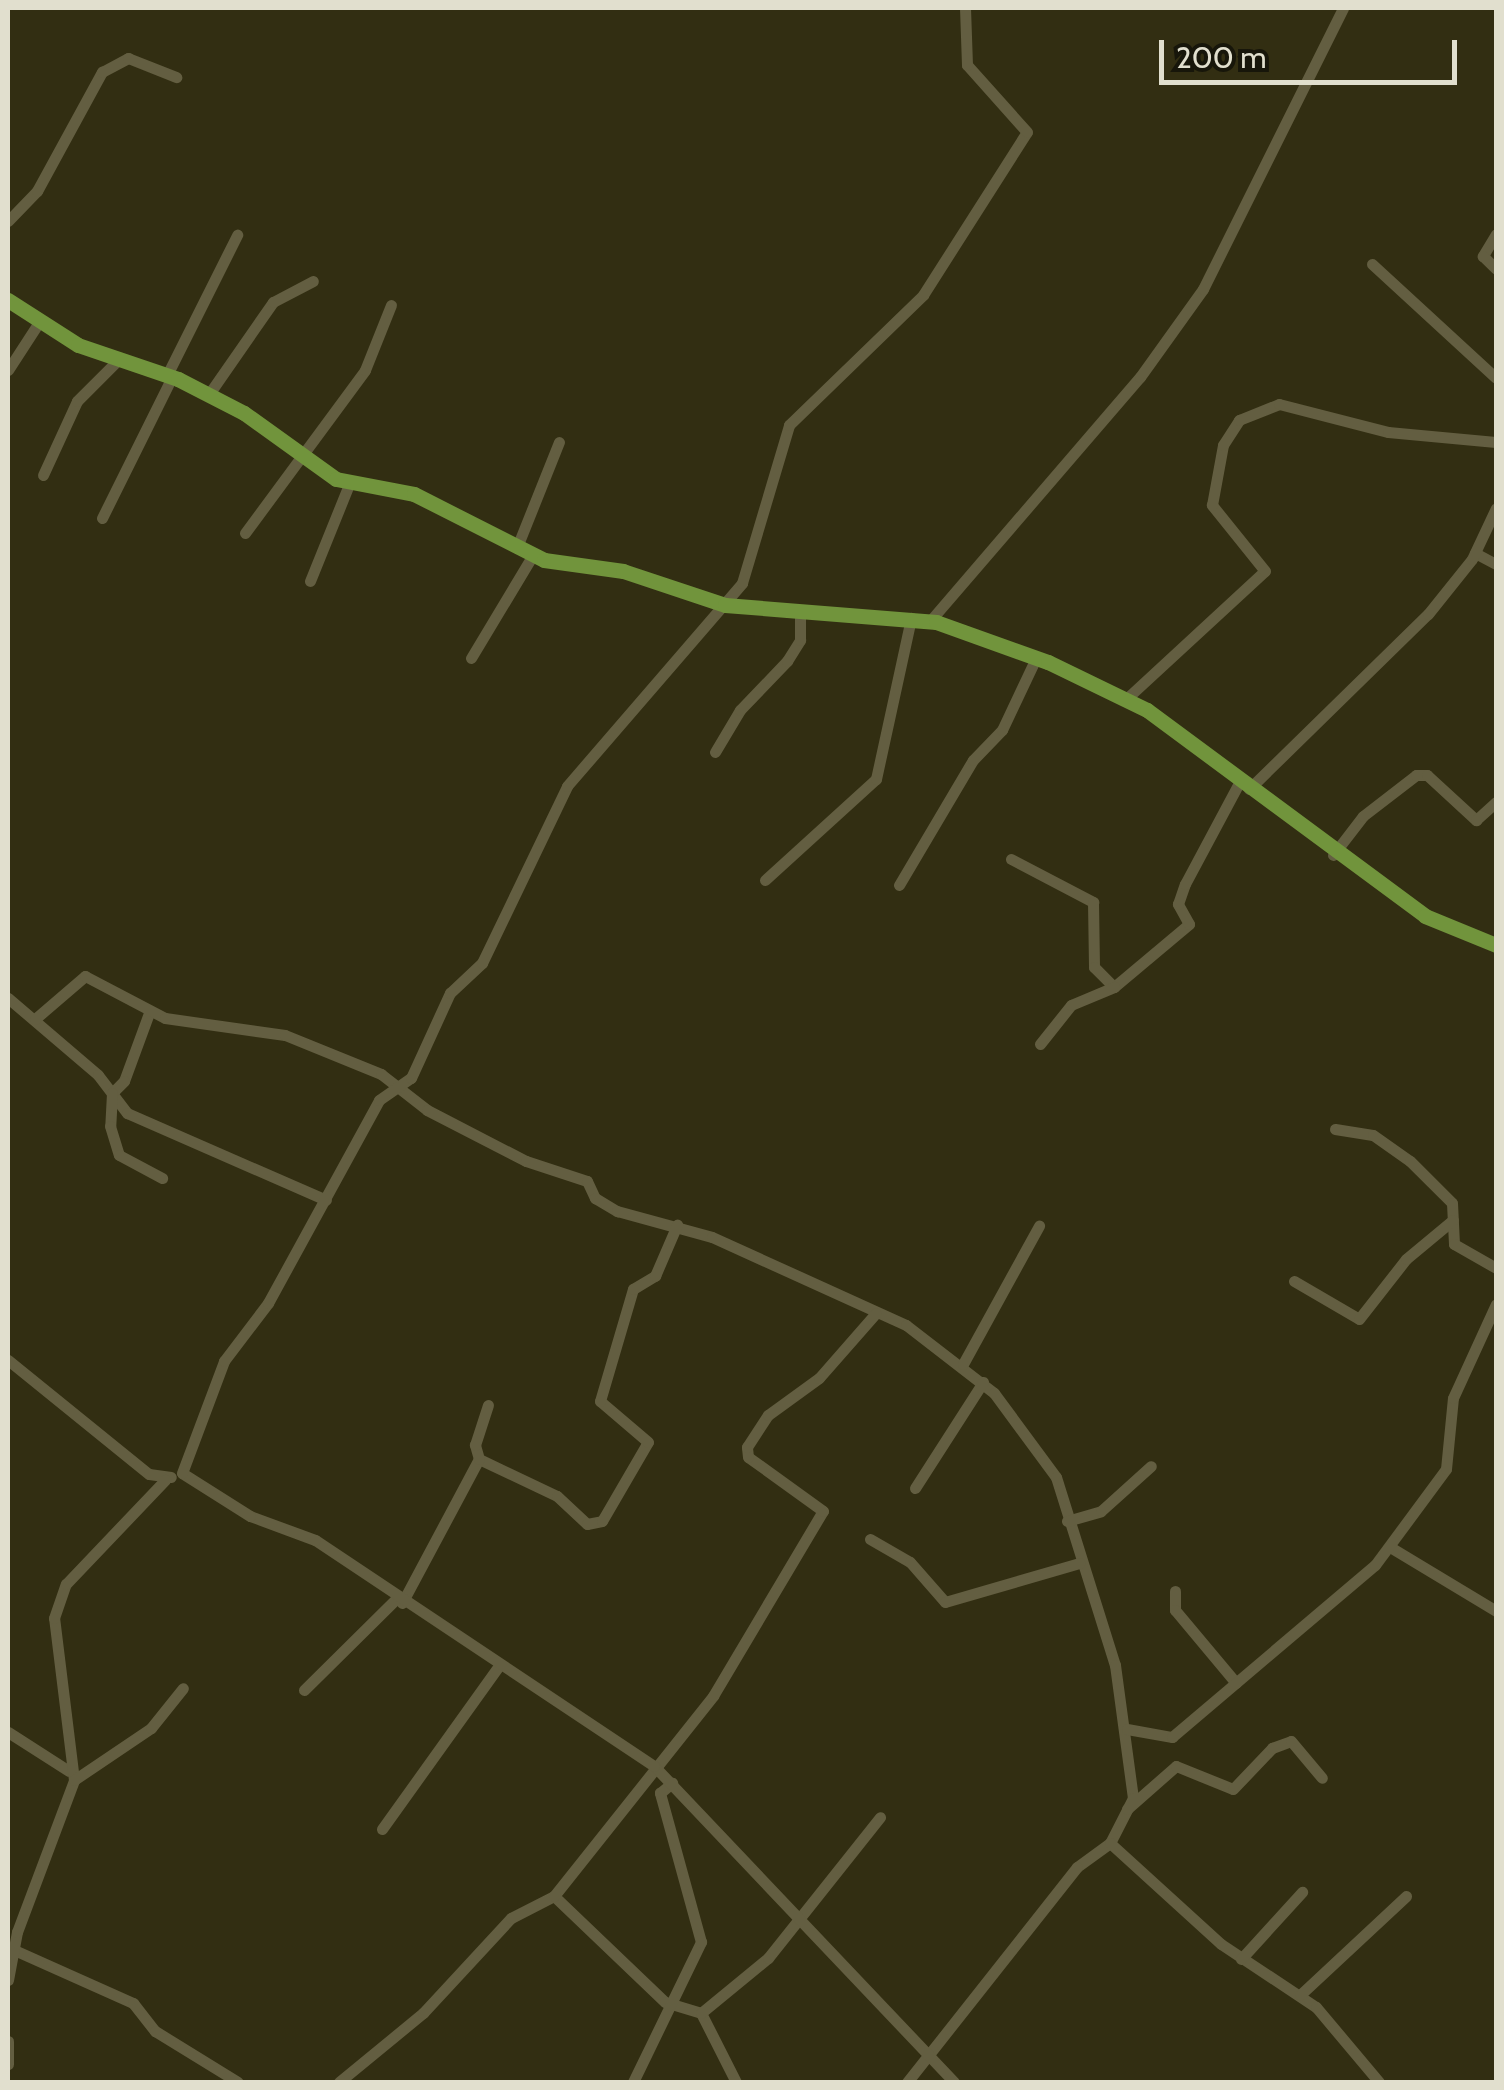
<!DOCTYPE html>
<style>
body{margin:0}
#map{position:relative;width:1504px;height:2090px;overflow:hidden;background:#322e12;font-family:Cabin,sans-serif}
div>[style]{position:absolute}
.minor>*{height:11px;margin:-5.5px;padding:0 5.5px;transform-origin:5.5px;border-radius:5.5px;background:#635e41}
.major>*{height:15px;margin:-7.5px;padding:0 7.5px;transform-origin:7.5px;border-radius:7.5px;background:#71943c}
span{translate:-50% -50%;white-space:nowrap;text-align:center;line-height:1.15;-webkit-text-stroke:10px #17160a;paint-order:stroke}
.frame{position:absolute;inset:0;border:10px solid #e1dfce;pointer-events:none}
.scale{position:absolute;left:1159px;top:40px;width:298px;height:45px;box-sizing:border-box;border:5px solid #e1dfce;border-top:0;padding-left:12px;font-size:30px;line-height:35px;white-space:nowrap;color:#e1dfce;-webkit-text-stroke:8px #17160a;paint-order:stroke}
</style>
<div id="map">
<div class="minor">
<i style="left:8px;top:221px;width:42px;rotate:-46deg"></i>
<i style="left:37px;top:191px;width:136px;rotate:-61.4deg"></i>
<i style="left:102px;top:72px;width:30px;rotate:-28deg"></i>
<i style="left:128px;top:58px;width:52px;rotate:21.6deg"></i>
<i style="left:1496px;top:234px;width:26px;rotate:121deg"></i>
<i style="left:1483px;top:256px;width:18px;rotate:45deg"></i>
<i style="left:1372px;top:264px;width:168px;rotate:42.6deg"></i>
<i style="left:8px;top:370px;width:57px;rotate:-57.1deg"></i>
<i style="left:167px;top:375px;width:157px;rotate:-63.4deg"></i>
<i style="left:209px;top:394px;width:112px;rotate:-55.2deg"></i>
<i style="left:273px;top:302px;width:45px;rotate:-27.7deg"></i>
<i style="left:43px;top:475px;width:81px;rotate:-65.3deg"></i>
<i style="left:77px;top:401px;width:61px;rotate:-45deg"></i>
<i style="left:102px;top:518px;width:157px;rotate:-63.6deg"></i>
<i style="left:245px;top:533px;width:202px;rotate:-53.6deg"></i>
<i style="left:365px;top:370px;width:70px;rotate:-68.2deg"></i>
<i style="left:517px;top:547px;width:113px;rotate:-68.2deg"></i>
<i style="left:1475px;top:553px;width:24px;rotate:28deg"></i>
<i style="left:310px;top:581px;width:107px;rotate:-68deg"></i>
<i style="left:930px;top:621px;width:322px;rotate:-49.3deg"></i>
<i style="left:1140px;top:377px;width:108px;rotate:-54.4deg"></i>
<i style="left:1203px;top:289px;width:314px;rotate:-63.5deg"></i>
<i style="left:471px;top:658px;width:120px;rotate:-59deg"></i>
<i style="left:1125px;top:700px;width:190px;rotate:-42.7deg"></i>
<i style="left:1265px;top:571px;width:85px;rotate:-128.8deg"></i>
<i style="left:1212px;top:505px;width:61px;rotate:-79.6deg"></i>
<i style="left:1223px;top:445px;width:30px;rotate:-57deg"></i>
<i style="left:1239px;top:420px;width:43px;rotate:-21.8deg"></i>
<i style="left:1279px;top:404px;width:113px;rotate:14.4deg"></i>
<i style="left:1388px;top:432px;width:108px;rotate:5.3deg"></i>
<i style="left:715px;top:752px;width:49px;rotate:-59.2deg"></i>
<i style="left:740px;top:710px;width:68px;rotate:-46.2deg"></i>
<i style="left:787px;top:661px;width:25px;rotate:-58deg"></i>
<i style="left:800px;top:640px;width:27px;rotate:-90deg"></i>
<i style="left:1249px;top:789px;width:250px;rotate:-44.4deg"></i>
<i style="left:1428px;top:614px;width:70px;rotate:-51.3deg"></i>
<i style="left:1472px;top:559px;width:56px;rotate:-64.8deg"></i>
<i style="left:1333px;top:855px;width:49px;rotate:-52.4deg"></i>
<i style="left:1363px;top:816px;width:67px;rotate:-37.7deg"></i>
<i style="left:1416px;top:775px;width:11px"></i>
<i style="left:1427px;top:775px;width:67px;rotate:42.6deg"></i>
<i style="left:1476px;top:820px;width:27px;rotate:-42deg"></i>
<i style="left:1011px;top:859px;width:93px;rotate:27.7deg"></i>
<i style="left:1093px;top:902px;width:65px;rotate:89.1deg"></i>
<i style="left:1094px;top:967px;width:28px;rotate:45deg"></i>
<i style="left:1114px;top:987px;width:98px;rotate:-40deg"></i>
<i style="left:1189px;top:924px;width:23px;rotate:-119deg"></i>
<i style="left:1178px;top:904px;width:21px;rotate:-71deg"></i>
<i style="left:1185px;top:884px;width:117px;rotate:-61.9deg"></i>
<i style="left:765px;top:880px;width:150px;rotate:-42.3deg"></i>
<i style="left:876px;top:779px;width:165px;rotate:-77.7deg"></i>
<i style="left:899px;top:885px;width:145px;rotate:-59.4deg"></i>
<i style="left:973px;top:760px;width:42px;rotate:-46deg"></i>
<i style="left:1002px;top:730px;width:80px;rotate:-64.7deg"></i>
<i style="left:8px;top:998px;width:118px;rotate:40.5deg"></i>
<i style="left:98px;top:1075px;width:48px;rotate:52.7deg"></i>
<i style="left:127px;top:1113px;width:217px;rotate:23.6deg"></i>
<i style="left:149px;top:1013px;width:72px;rotate:110.2deg"></i>
<i style="left:124px;top:1081px;width:17px;rotate:135deg"></i>
<i style="left:112px;top:1093px;width:33px;rotate:93deg"></i>
<i style="left:110px;top:1126px;width:30px;rotate:73deg"></i>
<i style="left:119px;top:1155px;width:49px;rotate:28.1deg"></i>
<i style="left:35px;top:1019px;width:66px;rotate:-40.7deg"></i>
<i style="left:85px;top:976px;width:90px;rotate:27.7deg"></i>
<i style="left:165px;top:1018px;width:121px;rotate:8.1deg"></i>
<i style="left:285px;top:1035px;width:104px;rotate:22.1deg"></i>
<i style="left:381px;top:1074px;width:58px;rotate:38deg"></i>
<i style="left:427px;top:1110px;width:111px;rotate:27.3deg"></i>
<i style="left:526px;top:1161px;width:64px;rotate:18.2deg"></i>
<i style="left:587px;top:1181px;width:19px;rotate:65deg"></i>
<i style="left:595px;top:1198px;width:26px;rotate:31deg"></i>
<i style="left:617px;top:1211px;width:98px;rotate:15.3deg"></i>
<i style="left:712px;top:1237px;width:213px;rotate:24.4deg"></i>
<i style="left:906px;top:1325px;width:111px;rotate:37.7deg"></i>
<i style="left:994px;top:1393px;width:104px;rotate:53.6deg"></i>
<i style="left:1056px;top:1477px;width:197px;rotate:72.6deg"></i>
<i style="left:1115px;top:1665px;width:134px;rotate:82.3deg"></i>
<i style="left:1133px;top:1798px;width:51px;rotate:117.1deg"></i>
<i style="left:1110px;top:1843px;width:41px;rotate:144deg"></i>
<i style="left:1077px;top:1867px;width:274px;rotate:128.3deg"></i>
<i style="left:1040px;top:1044px;width:50px;rotate:-51.5deg"></i>
<i style="left:1071px;top:1005px;width:47px;rotate:-22.7deg"></i>
<i style="left:1335px;top:1129px;width:38px;rotate:9deg"></i>
<i style="left:1373px;top:1135px;width:45px;rotate:35.1deg"></i>
<i style="left:1410px;top:1161px;width:59px;rotate:45deg"></i>
<i style="left:1452px;top:1203px;width:41px;rotate:87.2deg"></i>
<i style="left:1454px;top:1244px;width:48px;rotate:29.7deg"></i>
<i style="left:1294px;top:1281px;width:75px;rotate:30.3deg"></i>
<i style="left:1359px;top:1319px;width:76px;rotate:-51.9deg"></i>
<i style="left:1406px;top:1259px;width:61px;rotate:-39.7deg"></i>
<i style="left:8px;top:1360px;width:181px;rotate:39deg"></i>
<i style="left:149px;top:1474px;width:22px;rotate:8deg"></i>
<i style="left:963px;top:1364px;width:158px;rotate:-61.2deg"></i>
<i style="left:479px;top:1459px;width:86px;rotate:25.4deg"></i>
<i style="left:557px;top:1496px;width:41px;rotate:43deg"></i>
<i style="left:587px;top:1524px;width:15px;rotate:-11deg"></i>
<i style="left:602px;top:1521px;width:91px;rotate:-59.8deg"></i>
<i style="left:648px;top:1442px;width:63px;rotate:-139.5deg"></i>
<i style="left:600px;top:1401px;width:117px;rotate:-73.6deg"></i>
<i style="left:633px;top:1289px;width:26px;rotate:-31deg"></i>
<i style="left:655px;top:1276px;width:56px;rotate:-66.7deg"></i>
<i style="left:915px;top:1488px;width:126px;rotate:-57.3deg"></i>
<i style="left:1067px;top:1521px;width:35px;rotate:-16deg"></i>
<i style="left:1101px;top:1511px;width:67px;rotate:-42deg"></i>
<i style="left:870px;top:1539px;width:46px;rotate:29.9deg"></i>
<i style="left:910px;top:1562px;width:53px;rotate:48.8deg"></i>
<i style="left:945px;top:1602px;width:140px;rotate:-16.2deg"></i>
<i style="left:1390px;top:1547px;width:124px;rotate:31.1deg"></i>
<i style="left:1175px;top:1591px;width:19px;rotate:90deg"></i>
<i style="left:1175px;top:1610px;width:95px;rotate:50.1deg"></i>
<i style="left:402px;top:1603px;width:163px;rotate:-61.9deg"></i>
<i style="left:479px;top:1459px;width:15px;rotate:-106deg"></i>
<i style="left:475px;top:1445px;width:42px;rotate:-72deg"></i>
<i style="left:304px;top:1690px;width:129px;rotate:-44.7deg"></i>
<i style="left:1127px;top:1729px;width:46px;rotate:10.1deg"></i>
<i style="left:1172px;top:1737px;width:266px;rotate:-40.3deg"></i>
<i style="left:1375px;top:1565px;width:119px;rotate:-53.5deg"></i>
<i style="left:1446px;top:1469px;width:71px;rotate:-84.4deg"></i>
<i style="left:1453px;top:1398px;width:103px;rotate:-65.4deg"></i>
<i style="left:8px;top:1732px;width:72px;rotate:32.6deg"></i>
<i style="left:74px;top:1780px;width:163px;rotate:-97deg"></i>
<i style="left:54px;top:1618px;width:36px;rotate:-71deg"></i>
<i style="left:66px;top:1584px;width:144px;rotate:-46.4deg"></i>
<i style="left:1127px;top:1809px;width:65px;rotate:-41.3deg"></i>
<i style="left:1176px;top:1766px;width:61px;rotate:22deg"></i>
<i style="left:1233px;top:1789px;width:57px;rotate:-46.4deg"></i>
<i style="left:1272px;top:1748px;width:20px;rotate:-20deg"></i>
<i style="left:1291px;top:1741px;width:48px;rotate:50deg"></i>
<i style="left:382px;top:1829px;width:199px;rotate:-54.4deg"></i>
<i style="left:1110px;top:1843px;width:150px;rotate:42.3deg"></i>
<i style="left:1221px;top:1944px;width:114px;rotate:33.6deg"></i>
<i style="left:1316px;top:2007px;width:98px;rotate:50deg"></i>
<i style="left:554px;top:1896px;width:153px;rotate:43.7deg"></i>
<i style="left:665px;top:2002px;width:38px;rotate:17deg"></i>
<i style="left:701px;top:2013px;width:77px;rotate:63.1deg"></i>
<i style="left:12px;top:1949px;width:133px;rotate:24.1deg"></i>
<i style="left:133px;top:2003px;width:36px;rotate:52deg"></i>
<i style="left:155px;top:2031px;width:97px;rotate:31.6deg"></i>
<i style="left:1241px;top:1959px;width:91px;rotate:-47.7deg"></i>
<i style="left:8px;top:1980px;width:49px;rotate:-79.4deg"></i>
<i style="left:17px;top:1932px;width:162px;rotate:-69.4deg"></i>
<i style="left:74px;top:1780px;width:93px;rotate:-34deg"></i>
<i style="left:151px;top:1728px;width:51px;rotate:-51.3deg"></i>
<i style="left:1300px;top:1995px;width:145px;rotate:-43deg"></i>
<i style="left:701px;top:2013px;width:87px;rotate:-39.4deg"></i>
<i style="left:768px;top:1958px;width:180px;rotate:-51.5deg"></i>
<i style="left:8px;top:2041px;width:23px;rotate:90deg"></i>
<i style="left:339px;top:2082px;width:109px;rotate:-39.4deg"></i>
<i style="left:423px;top:2013px;width:129px;rotate:-47.2deg"></i>
<i style="left:511px;top:1918px;width:48px;rotate:-27.1deg"></i>
<i style="left:554px;top:1896px;width:256px;rotate:-51.5deg"></i>
<i style="left:713px;top:1696px;width:215px;rotate:-59.3deg"></i>
<i style="left:823px;top:1511px;width:92px;rotate:-144.2deg"></i>
<i style="left:748px;top:1457px;width:10px;rotate:-96deg"></i>
<i style="left:747px;top:1447px;width:38px;rotate:-57deg"></i>
<i style="left:768px;top:1415px;width:63px;rotate:-36deg"></i>
<i style="left:819px;top:1378px;width:86px;rotate:-48.8deg"></i>
<i style="left:633px;top:2082px;width:156px;rotate:-64.1deg"></i>
<i style="left:701px;top:1942px;width:155px;rotate:-105.4deg"></i>
<i style="left:660px;top:1793px;width:16px;rotate:-40deg"></i>
<i style="left:954px;top:2082px;width:436px;rotate:-133.5deg"></i>
<i style="left:654px;top:1766px;width:407px;rotate:-146.3deg"></i>
<i style="left:315px;top:1540px;width:69px;rotate:-159.7deg"></i>
<i style="left:250px;top:1516px;width:80px;rotate:-147.7deg"></i>
<i style="left:182px;top:1473px;width:120px;rotate:-69.4deg"></i>
<i style="left:224px;top:1361px;width:73px;rotate:-52.8deg"></i>
<i style="left:268px;top:1303px;width:231px;rotate:-61.3deg"></i>
<i style="left:379px;top:1100px;width:39px;rotate:-35deg"></i>
<i style="left:411px;top:1078px;width:94px;rotate:-65.4deg"></i>
<i style="left:450px;top:993px;width:44px;rotate:-43.2deg"></i>
<i style="left:482px;top:963px;width:196px;rotate:-64.3deg"></i>
<i style="left:567px;top:786px;width:268px;rotate:-49.2deg"></i>
<i style="left:742px;top:583px;width:165px;rotate:-73.4deg"></i>
<i style="left:789px;top:425px;width:187px;rotate:-44.1deg"></i>
<i style="left:923px;top:295px;width:193px;rotate:-57.5deg"></i>
<i style="left:1027px;top:132px;width:90px;rotate:-131.8deg"></i>
<i style="left:967px;top:65px;width:57px;rotate:-92deg"></i>
</div>
<div class="major">
<i style="left:8px;top:300px;width:83px;rotate:32.7deg"></i>
<i style="left:78px;top:345px;width:106px;rotate:18.8deg"></i>
<i style="left:178px;top:379px;width:74px;rotate:27.3deg"></i>
<i style="left:244px;top:413px;width:113px;rotate:35.7deg"></i>
<i style="left:336px;top:479px;width:79px;rotate:10.9deg"></i>
<i style="left:414px;top:494px;width:146px;rotate:26.9deg"></i>
<i style="left:544px;top:560px;width:80px;rotate:7.9deg"></i>
<i style="left:623px;top:571px;width:108px;rotate:18.4deg"></i>
<i style="left:725px;top:605px;width:212px;rotate:4.6deg"></i>
<i style="left:936px;top:622px;width:119px;rotate:19.7deg"></i>
<i style="left:1048px;top:662px;width:110px;rotate:25.9deg"></i>
<i style="left:1147px;top:710px;width:346px;rotate:36.5deg"></i>
<i style="left:1425px;top:916px;width:77px;rotate:22.2deg"></i>
</div>
<div class="frame"></div>
<div class="scale">200 m</div>
</div>
